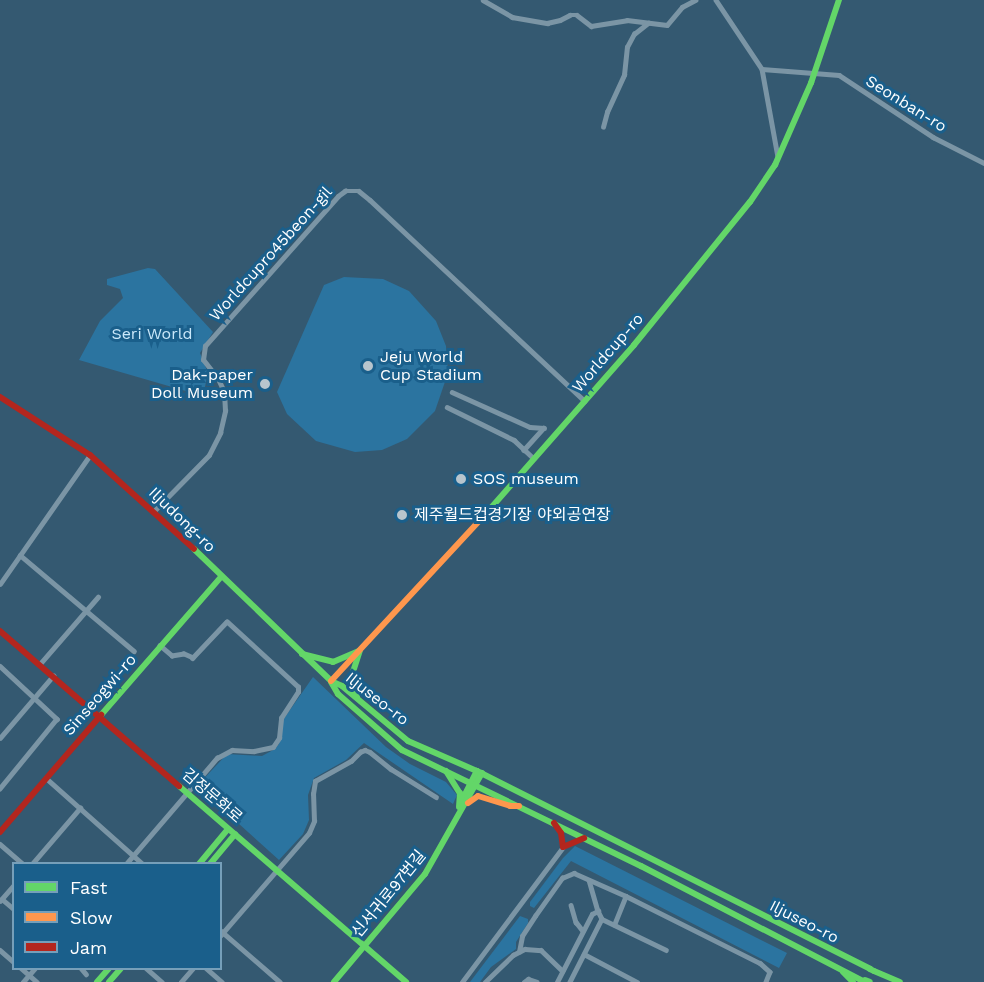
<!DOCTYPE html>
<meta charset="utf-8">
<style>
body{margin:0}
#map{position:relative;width:984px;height:982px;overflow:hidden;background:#345971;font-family:"Work Sans","Noto Sans KR",sans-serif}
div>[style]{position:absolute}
.green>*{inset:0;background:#2b74a0}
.street>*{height:4.5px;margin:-2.25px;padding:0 2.25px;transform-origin:2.25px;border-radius:2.25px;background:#7b95a5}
.fast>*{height:6px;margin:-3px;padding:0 3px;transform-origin:3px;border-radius:3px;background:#63d668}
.slow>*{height:6px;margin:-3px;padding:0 3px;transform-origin:3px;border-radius:3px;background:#ff974d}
.jam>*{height:6px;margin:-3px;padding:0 3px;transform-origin:3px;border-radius:3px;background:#b3261e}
.dots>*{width:16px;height:16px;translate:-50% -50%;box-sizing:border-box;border:3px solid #1a5f8b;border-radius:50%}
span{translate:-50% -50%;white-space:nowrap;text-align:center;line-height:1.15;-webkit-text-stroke:6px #1a5f8b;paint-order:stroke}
.street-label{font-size:16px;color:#fff}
.park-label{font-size:16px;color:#cae8fa}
.poi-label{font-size:16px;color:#fff}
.left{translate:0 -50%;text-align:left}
.right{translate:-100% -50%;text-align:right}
.legend{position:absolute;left:12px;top:862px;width:210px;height:108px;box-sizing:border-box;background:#1a5f8b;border:2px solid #769fb9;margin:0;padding:8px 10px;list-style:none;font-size:18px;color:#fff}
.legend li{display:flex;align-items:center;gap:12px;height:30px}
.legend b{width:30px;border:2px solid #769fb9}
</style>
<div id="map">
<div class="green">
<i style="clip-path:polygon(148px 268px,155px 269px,213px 332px,200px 353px,208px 373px,203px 396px,79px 360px,100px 321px,123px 298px,120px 289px,107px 285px,107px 279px)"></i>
<i style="clip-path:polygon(344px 277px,383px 279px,409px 291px,436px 321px,446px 346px,448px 373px,435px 411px,407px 439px,382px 450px,355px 452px,316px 441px,287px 414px,277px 392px,324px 285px)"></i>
<i style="clip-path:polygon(313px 677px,386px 747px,410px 764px,446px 782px,457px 795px,453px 804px,364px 743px,346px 760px,314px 778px,308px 795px,309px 820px,303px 834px,279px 860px,197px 786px,227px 754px,262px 756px,275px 749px,279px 744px,283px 720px)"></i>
<i style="clip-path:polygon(575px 846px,787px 953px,779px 968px,571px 861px,534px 908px,530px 906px,530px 902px,563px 858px)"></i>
<i style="clip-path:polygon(520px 916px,528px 919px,528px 923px,516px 942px,516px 949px,491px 967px,480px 982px,470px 982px)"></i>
</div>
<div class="street">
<i style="left:483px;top:0;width:34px;rotate:30deg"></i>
<i style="left:512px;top:17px;width:36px;rotate:10deg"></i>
<i style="left:547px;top:23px;width:13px;rotate:-13deg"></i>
<i style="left:560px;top:20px;width:11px;rotate:-27deg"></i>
<i style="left:570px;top:15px;width:7px"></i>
<i style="left:577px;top:15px;width:18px;rotate:38deg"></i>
<i style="left:591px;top:26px;width:36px;rotate:-9deg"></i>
<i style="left:627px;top:20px;width:40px;rotate:7.1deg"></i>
<i style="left:667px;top:25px;width:23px;rotate:-50deg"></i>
<i style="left:682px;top:7px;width:15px;rotate:-28deg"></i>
<i style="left:716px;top:0;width:83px;rotate:56.3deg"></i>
<i style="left:762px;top:69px;width:89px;rotate:79.7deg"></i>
<i style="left:762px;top:69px;width:77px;rotate:4.5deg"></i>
<i style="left:839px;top:75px;width:113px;rotate:33.4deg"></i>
<i style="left:933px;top:137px;width:57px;rotate:27deg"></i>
<i style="left:603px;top:127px;width:16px;rotate:-75deg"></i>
<i style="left:607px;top:112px;width:41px;rotate:-65.3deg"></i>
<i style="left:624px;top:75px;width:28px;rotate:-84deg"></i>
<i style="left:627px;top:47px;width:15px;rotate:-62deg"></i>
<i style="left:634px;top:34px;width:18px;rotate:-38deg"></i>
<i style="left:452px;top:392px;width:85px;rotate:24.2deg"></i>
<i style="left:530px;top:427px;width:14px;rotate:4deg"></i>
<i style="left:544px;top:428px;width:30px;rotate:132deg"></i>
<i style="left:447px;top:407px;width:75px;rotate:26.2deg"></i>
<i style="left:514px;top:440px;width:26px;rotate:43deg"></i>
<i style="left:154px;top:511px;width:78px;rotate:-45.5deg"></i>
<i style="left:209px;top:455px;width:25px;rotate:-63deg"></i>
<i style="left:220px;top:433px;width:23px;rotate:-77deg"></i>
<i style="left:225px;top:411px;width:19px;rotate:-93deg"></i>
<i style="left:224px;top:392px;width:14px;rotate:-115deg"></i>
<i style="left:218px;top:379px;width:24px;rotate:-128deg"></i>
<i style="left:203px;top:360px;width:14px;rotate:-82deg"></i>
<i style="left:205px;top:346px;width:200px;rotate:-48.4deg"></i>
<i style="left:338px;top:196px;width:9px;rotate:-36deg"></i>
<i style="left:345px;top:191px;width:14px"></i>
<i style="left:359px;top:191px;width:14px;rotate:39deg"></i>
<i style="left:370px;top:200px;width:294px;rotate:43.1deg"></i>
<i style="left:20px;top:555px;width:149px;rotate:40.1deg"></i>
<i style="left:0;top:584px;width:157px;rotate:-55.1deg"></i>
<i style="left:39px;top:665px;width:90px;rotate:-49.1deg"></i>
<i style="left:0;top:666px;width:78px;rotate:42.9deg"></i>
<i style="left:57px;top:719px;width:90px;rotate:129.2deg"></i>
<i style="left:0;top:738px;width:82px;rotate:-49.5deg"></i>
<i style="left:46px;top:778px;width:130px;rotate:41.6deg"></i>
<i style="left:0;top:844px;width:30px;rotate:41deg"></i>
<i style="left:32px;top:864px;width:74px;rotate:-49.4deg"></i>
<i style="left:126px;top:864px;width:140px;rotate:-49.4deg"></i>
<i style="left:217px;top:758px;width:17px;rotate:-28deg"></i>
<i style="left:232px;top:750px;width:22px;rotate:3deg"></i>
<i style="left:254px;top:751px;width:19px;rotate:-12deg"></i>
<i style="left:273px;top:747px;width:11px;rotate:-56deg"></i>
<i style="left:279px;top:738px;width:20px;rotate:-84deg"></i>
<i style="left:281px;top:718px;width:31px;rotate:-57deg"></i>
<i style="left:298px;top:692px;width:5px;rotate:-90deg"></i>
<i style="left:298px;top:687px;width:96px;rotate:-137.5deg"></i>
<i style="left:227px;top:622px;width:50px;rotate:133.4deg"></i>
<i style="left:193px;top:658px;width:10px;rotate:-156deg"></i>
<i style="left:184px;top:654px;width:12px;rotate:171deg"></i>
<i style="left:172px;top:656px;width:16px;rotate:-140deg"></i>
<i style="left:589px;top:880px;width:32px;rotate:74deg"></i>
<i style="left:2px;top:899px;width:16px;rotate:40deg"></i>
<i style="left:0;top:901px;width:21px;rotate:-49deg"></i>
<i style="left:571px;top:905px;width:18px;rotate:74deg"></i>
<i style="left:576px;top:922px;width:11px;rotate:52deg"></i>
<i style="left:602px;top:919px;width:71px;rotate:25.8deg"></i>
<i style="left:614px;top:925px;width:31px;rotate:-68deg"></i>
<i style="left:220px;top:930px;width:79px;rotate:40.9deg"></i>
<i style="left:220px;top:936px;width:136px;rotate:-49.2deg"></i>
<i style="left:309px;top:833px;width:13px;rotate:-67deg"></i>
<i style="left:314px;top:821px;width:27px;rotate:-92deg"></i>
<i style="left:313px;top:794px;width:13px;rotate:-81deg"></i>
<i style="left:315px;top:781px;width:41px;rotate:-29.1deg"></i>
<i style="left:351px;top:761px;width:13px;rotate:-45deg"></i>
<i style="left:360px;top:752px;width:5px;rotate:-22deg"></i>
<i style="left:365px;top:750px;width:5px;rotate:22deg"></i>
<i style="left:370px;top:752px;width:27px;rotate:39deg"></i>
<i style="left:391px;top:769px;width:53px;rotate:31.9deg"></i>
<i style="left:0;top:950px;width:18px;rotate:41deg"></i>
<i style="left:519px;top:952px;width:16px;rotate:-79deg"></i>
<i style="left:522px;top:936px;width:24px;rotate:-57deg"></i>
<i style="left:535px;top:916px;width:47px;rotate:-54.6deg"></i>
<i style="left:562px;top:878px;width:13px;rotate:-23deg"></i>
<i style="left:574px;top:873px;width:57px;rotate:23.9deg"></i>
<i style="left:626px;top:896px;width:150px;rotate:26.6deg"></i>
<i style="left:760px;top:963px;width:13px;rotate:42deg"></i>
<i style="left:770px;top:972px;width:11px;rotate:112deg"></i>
<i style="left:584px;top:954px;width:60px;rotate:27.8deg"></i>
<i style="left:21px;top:968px;width:21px;rotate:41deg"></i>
<i style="left:81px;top:968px;width:8px;rotate:50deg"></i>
<i style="left:146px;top:968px;width:21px;rotate:41deg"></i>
<i style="left:206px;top:968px;width:21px;rotate:41deg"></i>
<i style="left:23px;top:982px;width:18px;rotate:-49deg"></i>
<i style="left:181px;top:982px;width:18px;rotate:-49deg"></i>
<i style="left:462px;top:982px;width:169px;rotate:-53.2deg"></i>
<i style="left:485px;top:982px;width:39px;rotate:-44deg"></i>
<i style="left:513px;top:955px;width:13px;rotate:-27deg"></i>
<i style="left:525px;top:949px;width:16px;rotate:4deg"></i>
<i style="left:541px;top:950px;width:30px;rotate:44deg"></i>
<i style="left:524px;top:982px;width:5px;rotate:-37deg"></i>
<i style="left:528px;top:979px;width:9px;rotate:18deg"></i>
<i style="left:557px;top:982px;width:76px;rotate:-62.8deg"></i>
<i style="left:592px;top:914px;width:7px;rotate:-27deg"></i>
<i style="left:598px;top:911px;width:9px;rotate:63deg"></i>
<i style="left:602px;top:919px;width:71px;rotate:116.9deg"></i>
</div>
<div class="fast">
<i style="left:490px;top:509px;width:218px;rotate:-48.7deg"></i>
<i style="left:634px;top:345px;width:184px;rotate:-51deg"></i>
<i style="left:750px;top:202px;width:45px;rotate:-56deg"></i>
<i style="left:775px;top:165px;width:90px;rotate:-66.3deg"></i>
<i style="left:811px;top:83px;width:88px;rotate:-71.4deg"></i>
<i style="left:194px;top:549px;width:190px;rotate:43.9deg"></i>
<i style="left:331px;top:681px;width:12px;rotate:24deg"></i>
<i style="left:342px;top:686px;width:86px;rotate:39.8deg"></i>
<i style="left:408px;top:741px;width:75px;rotate:23.5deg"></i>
<i style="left:477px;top:771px;width:440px;rotate:26.7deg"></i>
<i style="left:302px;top:654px;width:32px;rotate:14deg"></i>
<i style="left:333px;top:662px;width:28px;rotate:-23deg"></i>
<i style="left:331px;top:682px;width:14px;rotate:60deg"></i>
<i style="left:338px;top:694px;width:85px;rotate:41.2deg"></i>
<i style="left:402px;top:750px;width:266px;rotate:25.9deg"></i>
<i style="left:641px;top:866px;width:252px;rotate:27.4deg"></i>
<i style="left:357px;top:697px;width:17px;rotate:-114deg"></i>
<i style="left:350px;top:681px;width:32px;rotate:-72deg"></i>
<i style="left:101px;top:715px;width:183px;rotate:-49deg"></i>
<i style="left:446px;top:771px;width:26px;rotate:58deg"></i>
<i style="left:460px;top:793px;width:14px;rotate:94deg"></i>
<i style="left:179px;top:786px;width:300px;rotate:40.8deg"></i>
<i style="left:461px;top:802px;width:35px;rotate:-63deg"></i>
<i style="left:199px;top:864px;width:45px;rotate:-50.4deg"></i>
<i style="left:210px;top:864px;width:39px;rotate:-50deg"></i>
<i style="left:870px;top:969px;width:4px;rotate:27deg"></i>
<i style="left:874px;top:971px;width:28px;rotate:23deg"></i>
<i style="left:843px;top:972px;width:14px;rotate:45deg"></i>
<i style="left:865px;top:980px;width:5px;rotate:22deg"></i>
<i style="left:97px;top:982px;width:18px;rotate:-49deg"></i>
<i style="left:109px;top:982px;width:18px;rotate:-49deg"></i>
<i style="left:334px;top:982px;width:141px;rotate:-49.9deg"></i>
<i style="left:425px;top:874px;width:116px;rotate:-60.6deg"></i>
</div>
<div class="slow">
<i style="left:331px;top:681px;width:234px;rotate:-47.2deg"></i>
<i style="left:468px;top:803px;width:12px;rotate:-35deg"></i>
<i style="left:478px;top:796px;width:34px;rotate:17deg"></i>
<i style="left:510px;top:806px;width:9px"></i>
</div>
<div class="jam">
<i style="left:0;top:397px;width:107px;rotate:32.8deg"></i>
<i style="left:90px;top:455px;width:140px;rotate:42.1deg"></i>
<i style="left:0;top:631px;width:237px;rotate:40.9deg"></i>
<i style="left:554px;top:823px;width:12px;rotate:55deg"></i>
<i style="left:561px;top:833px;width:14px;rotate:82deg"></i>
<i style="left:563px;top:847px;width:23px;rotate:-23deg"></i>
<i style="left:0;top:832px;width:155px;rotate:-49.2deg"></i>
</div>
<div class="dots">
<i style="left:368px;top:366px;background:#b8c5cd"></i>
<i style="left:265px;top:384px;background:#b8c5cd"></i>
<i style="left:461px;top:479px;background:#b8c5cd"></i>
<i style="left:402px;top:515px;background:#b8c5cd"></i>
</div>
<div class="street-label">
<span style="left:906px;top:104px;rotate:32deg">Seonban-ro</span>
<span style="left:271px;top:254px;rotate:-48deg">Worldcupro45beon-gil</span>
<span style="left:608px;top:353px;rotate:-49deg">Worldcup-ro</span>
<span style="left:182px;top:520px;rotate:44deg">Iljudong-ro</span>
<span style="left:100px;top:695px;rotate:-49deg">Sinseogwi-ro</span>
<span style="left:377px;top:699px;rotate:38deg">Iljuseo-ro</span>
<span style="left:212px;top:796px;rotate:41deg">김정문화로</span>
<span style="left:389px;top:894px;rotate:-51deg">신서귀로97번길</span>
<span style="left:804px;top:922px;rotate:27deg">Iljuseo-ro</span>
</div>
<div class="park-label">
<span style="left:152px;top:334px">Seri World</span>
</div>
<div class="poi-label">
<span class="left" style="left:380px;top:366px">Jeju World<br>Cup Stadium</span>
<span class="right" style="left:253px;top:384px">Dak-paper<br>Doll Museum</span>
<span class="left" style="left:473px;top:479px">SOS museum</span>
<span class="left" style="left:414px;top:515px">제주월드컵경기장 야외공연장</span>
</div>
<ul class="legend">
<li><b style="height:8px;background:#63d668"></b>Fast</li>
<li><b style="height:8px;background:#ff974d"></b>Slow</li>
<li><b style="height:8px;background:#b3261e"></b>Jam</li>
</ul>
</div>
